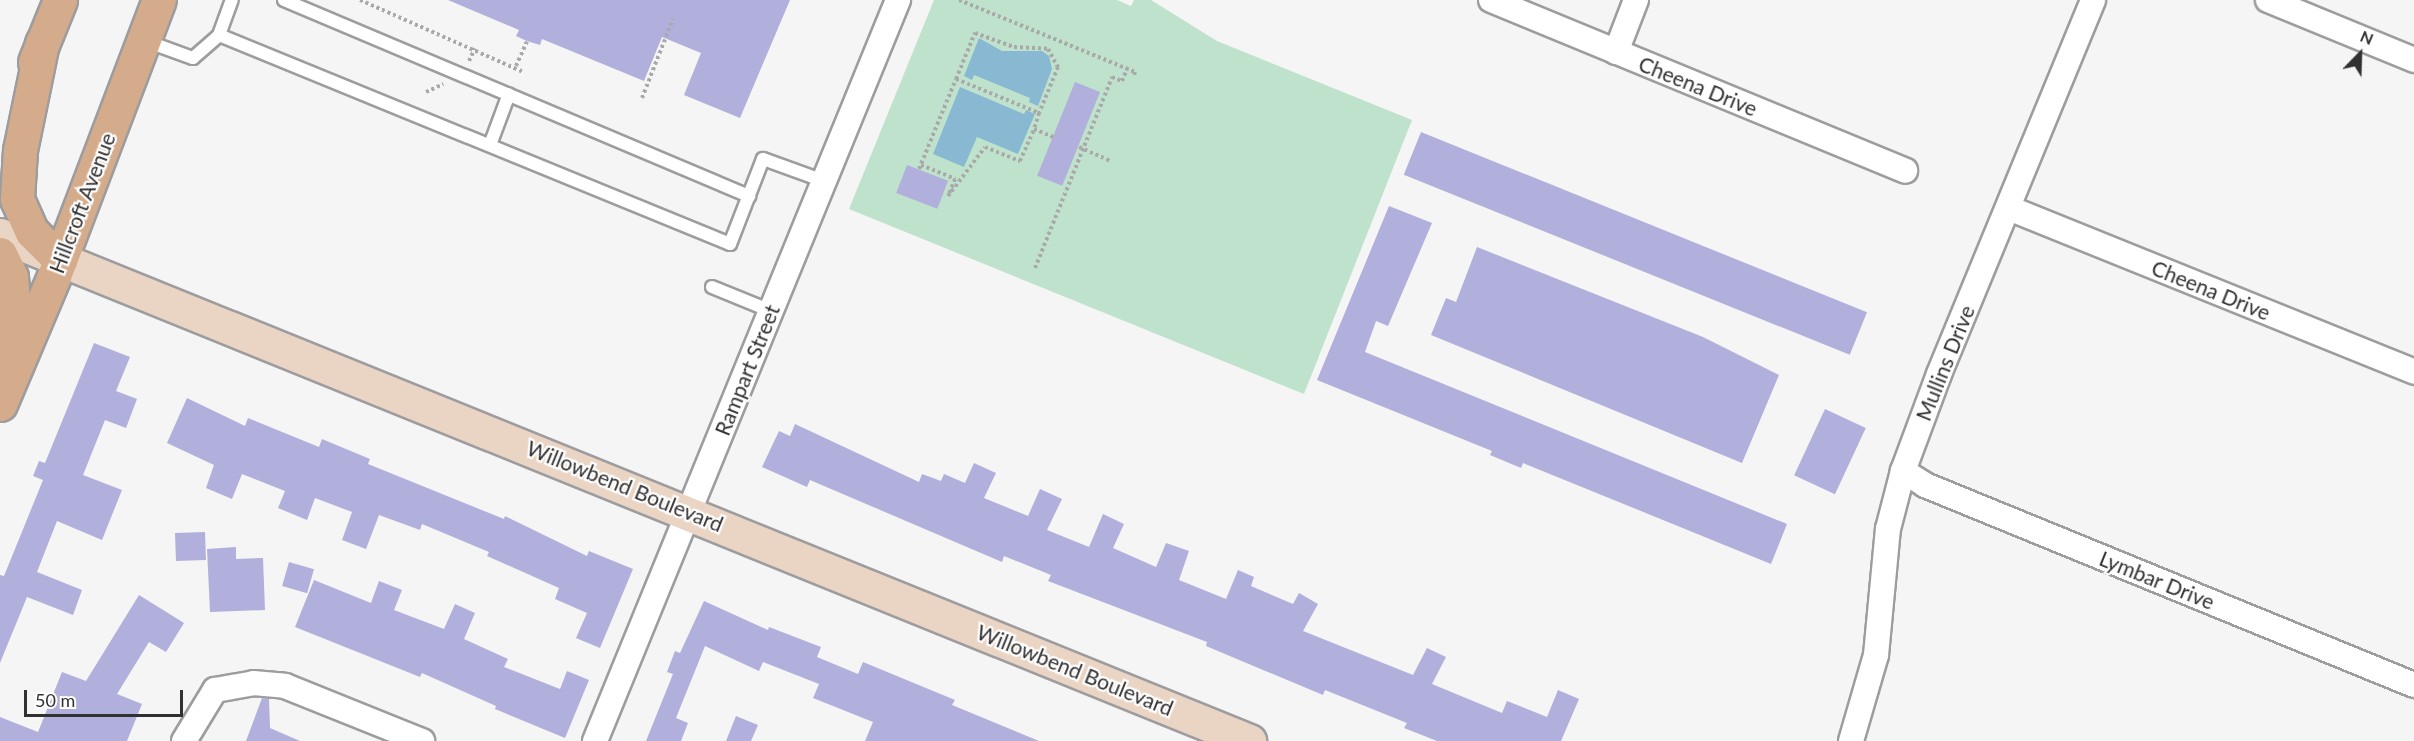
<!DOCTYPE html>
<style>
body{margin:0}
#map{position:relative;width:2414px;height:741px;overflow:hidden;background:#f5f5f6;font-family:Lato,sans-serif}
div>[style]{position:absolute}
.green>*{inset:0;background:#bfe2cc}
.water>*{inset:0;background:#88b8d2}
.building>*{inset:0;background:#b1afdb;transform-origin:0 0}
.path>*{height:4px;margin-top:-2px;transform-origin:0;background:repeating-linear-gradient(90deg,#a9a9a9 0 3px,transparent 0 6px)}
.roads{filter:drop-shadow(2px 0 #9d9c9e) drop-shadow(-2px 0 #9d9c9e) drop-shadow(0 2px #9d9c9e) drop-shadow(0 -2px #9d9c9e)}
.service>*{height:12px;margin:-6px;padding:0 6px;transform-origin:6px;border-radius:6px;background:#fff}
.minor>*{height:24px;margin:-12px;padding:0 12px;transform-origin:12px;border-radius:12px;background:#fff}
.secondary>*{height:33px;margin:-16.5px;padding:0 16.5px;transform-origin:16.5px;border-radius:16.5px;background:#ead5c5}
.primary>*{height:33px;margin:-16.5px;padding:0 16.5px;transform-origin:16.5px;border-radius:16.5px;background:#d5ac8b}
span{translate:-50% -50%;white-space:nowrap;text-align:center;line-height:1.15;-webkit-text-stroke:4.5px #fff;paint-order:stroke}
.street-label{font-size:21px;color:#313131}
.north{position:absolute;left:2330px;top:24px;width:60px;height:60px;-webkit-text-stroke:4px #fff;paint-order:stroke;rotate:23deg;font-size:16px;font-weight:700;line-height:24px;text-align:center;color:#313131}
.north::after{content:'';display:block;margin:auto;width:21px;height:27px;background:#313131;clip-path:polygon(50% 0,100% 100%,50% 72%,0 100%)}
.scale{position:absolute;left:24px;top:690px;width:159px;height:27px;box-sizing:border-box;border:3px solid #313131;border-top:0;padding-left:8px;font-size:18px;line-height:21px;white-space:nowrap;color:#313131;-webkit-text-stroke:4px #fff;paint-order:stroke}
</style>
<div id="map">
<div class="green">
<i style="clip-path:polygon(934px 0,1117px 0,1131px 6px,1134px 0,1151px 0,1217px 41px,1412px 120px,1304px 394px,849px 209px)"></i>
</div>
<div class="water">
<i style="clip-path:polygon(979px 38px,1002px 51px,1042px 51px,1049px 56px,1052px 69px,1038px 106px,1029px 102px,1030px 98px,974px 75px,972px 80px,964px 76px)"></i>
<i style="clip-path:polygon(960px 87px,1024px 114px,1026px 110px,1035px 114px,1018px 154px,977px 137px,964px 167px,933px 154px)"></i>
</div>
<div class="building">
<i style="clip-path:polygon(448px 0,790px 0,740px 118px,684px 95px,701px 53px,662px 37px,644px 81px,542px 39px,540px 45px,527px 41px,516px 36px,519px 30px)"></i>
<i style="left:1075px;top:82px;width:27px;height:101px;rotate:22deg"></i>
<i style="left:1421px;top:132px;width:481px;height:46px;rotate:22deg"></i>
<i style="left:907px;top:165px;width:44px;height:30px;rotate:21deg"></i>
<i style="clip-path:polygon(1389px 206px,1432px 223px,1388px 326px,1376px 321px,1365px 352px,1787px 524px,1771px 564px,1523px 463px,1521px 468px,1490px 455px,1492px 451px,1317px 380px)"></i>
<i style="clip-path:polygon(1477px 247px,1703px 337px,1779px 375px,1742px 463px,1431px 335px,1446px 298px,1456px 302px)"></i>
<i style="clip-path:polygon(94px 343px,130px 357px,116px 391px,137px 399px,126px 428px,105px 420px,83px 475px,122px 490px,102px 540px,57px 521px,37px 572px,82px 590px,73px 615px,27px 597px,0 663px,0 575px,4px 576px,43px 480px,33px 476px,39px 461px,45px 463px)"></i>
<i style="clip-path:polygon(187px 398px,245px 426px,248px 418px,319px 447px,322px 439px,370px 459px,368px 464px,504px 519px,505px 516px,587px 556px,589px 551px,633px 569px,600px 648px,576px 638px,587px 613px,555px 599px,559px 588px,487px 556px,489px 552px,422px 524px,420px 530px,379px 515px,366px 549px,342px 540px,352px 512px,315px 498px,307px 520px,278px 508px,285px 491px,242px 474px,232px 499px,206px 488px,214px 465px,167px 443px)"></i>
<i style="left:1825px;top:409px;width:45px;height:73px;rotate:25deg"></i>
<i style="clip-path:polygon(795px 424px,919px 482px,922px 474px,941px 481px,944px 474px,965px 483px,974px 463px,996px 473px,984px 498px,1028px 516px,1040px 489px,1062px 499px,1047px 530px,1089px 547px,1103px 514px,1124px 524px,1113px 548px,1156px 567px,1166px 543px,1189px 551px,1179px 580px,1226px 599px,1238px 570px,1254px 577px,1251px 586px,1293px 604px,1299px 593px,1318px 604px,1303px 631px,1413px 675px,1427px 648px,1446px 657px,1432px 684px,1502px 713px,1507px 701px,1547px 717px,1558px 690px,1579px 699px,1561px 741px,1437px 741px,1404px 728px,1407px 723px,1325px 690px,1323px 695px,1206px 646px,1207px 642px,1048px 581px,1051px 575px,1004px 556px,1002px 562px,810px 480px,807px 487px,762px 467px,779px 431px,790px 436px)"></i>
<i style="left:205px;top:532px;width:28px;height:30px;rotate:88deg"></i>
<i style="clip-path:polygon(236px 547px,236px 559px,263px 558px,265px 610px,210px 612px,207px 549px)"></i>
<i style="left:289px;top:562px;width:26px;height:25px;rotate:16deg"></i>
<i style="clip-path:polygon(314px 580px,371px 603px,379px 581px,402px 590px,394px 610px,444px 629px,455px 604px,475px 613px,464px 639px,508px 659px,504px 667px,560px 689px,567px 671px,589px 680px,565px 738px,495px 709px,496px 706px,422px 673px,420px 677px,295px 627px)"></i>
<i style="clip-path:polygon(139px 595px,184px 623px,166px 652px,149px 642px,117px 694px,142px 704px,127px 741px,0 741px,0 717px,38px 732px,62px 672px,86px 681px)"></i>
<i style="clip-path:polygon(704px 601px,768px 630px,769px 627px,821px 647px,817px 657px,858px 674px,863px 662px,955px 700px,952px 705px,1039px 741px,865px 741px,873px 722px,813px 698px,819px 684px,763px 662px,759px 671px,705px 646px,676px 718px,688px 723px,681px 741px,646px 741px,673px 674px,667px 672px,675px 651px,680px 653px)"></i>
<i style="clip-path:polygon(262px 698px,269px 699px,270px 728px,300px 741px,246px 741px)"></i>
<i style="clip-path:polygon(736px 716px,758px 725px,751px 741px,726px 741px)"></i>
</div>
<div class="path">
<i style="left:360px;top:0;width:178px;rotate:23.8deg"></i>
<i style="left:959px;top:0;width:190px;rotate:22.2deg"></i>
<i style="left:1135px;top:72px;width:3px;rotate:108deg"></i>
<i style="left:469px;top:61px;width:14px;rotate:-65deg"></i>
<i style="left:516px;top:66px;width:27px;rotate:-66deg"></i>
<i style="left:956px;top:79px;width:50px;rotate:-67.6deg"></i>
<i style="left:975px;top:33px;width:41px;rotate:19.7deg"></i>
<i style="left:1014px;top:47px;width:34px;rotate:3deg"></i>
<i style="left:1048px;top:49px;width:21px;rotate:61deg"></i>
<i style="left:1058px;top:67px;width:50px;rotate:112.4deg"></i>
<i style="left:426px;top:92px;width:19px;rotate:-25deg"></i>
<i style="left:642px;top:98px;width:85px;rotate:-68.6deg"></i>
<i style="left:1079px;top:147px;width:35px;rotate:24deg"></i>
<i style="left:921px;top:165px;width:37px;rotate:22deg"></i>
<i style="left:955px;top:179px;width:18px;rotate:112deg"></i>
<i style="left:948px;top:196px;width:61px;rotate:-52.9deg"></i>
<i style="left:985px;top:147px;width:38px;rotate:22deg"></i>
<i style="left:1020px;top:161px;width:35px;rotate:-66deg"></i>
<i style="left:919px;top:169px;width:97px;rotate:-67.7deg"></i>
<i style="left:956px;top:79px;width:90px;rotate:22.3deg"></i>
<i style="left:1039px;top:113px;width:17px;rotate:107deg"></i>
<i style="left:1034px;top:129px;width:21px;rotate:23deg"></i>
<i style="left:1035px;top:268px;width:206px;rotate:-68deg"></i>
<i style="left:1112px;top:77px;width:11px;rotate:22deg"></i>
<i style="left:1122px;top:81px;width:13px;rotate:-67deg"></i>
</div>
<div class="roads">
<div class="service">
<i style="left:284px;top:0;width:505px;rotate:22.86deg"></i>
<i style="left:219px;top:35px;width:552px;rotate:22.24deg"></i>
<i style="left:730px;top:244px;width:91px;rotate:-68.8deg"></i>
<i style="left:763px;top:159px;width:65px;rotate:19.8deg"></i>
<i style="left:146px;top:41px;width:50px;rotate:19.9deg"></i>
<i style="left:193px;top:58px;width:35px;rotate:-41deg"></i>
<i style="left:219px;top:35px;width:37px;rotate:-70deg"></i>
<i style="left:490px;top:145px;width:54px;rotate:-69.6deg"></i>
<i style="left:712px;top:287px;width:64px;rotate:22.1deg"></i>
</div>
<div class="minor">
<i style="left:1491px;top:0;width:448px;rotate:22.4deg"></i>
<i style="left:2268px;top:0;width:158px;rotate:22.3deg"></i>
<i style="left:1616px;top:52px;width:56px;rotate:-69deg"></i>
<i style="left:2009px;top:208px;width:437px;rotate:22deg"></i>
<i style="left:1903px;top:471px;width:26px;rotate:32deg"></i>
<i style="left:1925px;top:485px;width:528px;rotate:22.24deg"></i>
<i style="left:184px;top:741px;width:60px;rotate:-58.7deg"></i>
<i style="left:215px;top:690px;width:39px;rotate:-10deg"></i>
<i style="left:253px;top:683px;width:32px;rotate:5deg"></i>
<i style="left:285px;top:686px;width:148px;rotate:21.9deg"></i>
<i style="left:595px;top:741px;width:801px;rotate:-67.76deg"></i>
<i style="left:1851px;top:741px;width:90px;rotate:-73.8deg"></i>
<i style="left:1876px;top:655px;width:127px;rotate:-84.6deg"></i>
<i style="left:1888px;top:529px;width:60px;rotate:-75.5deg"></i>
<i style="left:1903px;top:471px;width:103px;rotate:-69.6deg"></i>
<i style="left:1939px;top:374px;width:404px;rotate:-67.6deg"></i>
</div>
<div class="secondary">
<i style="left:0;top:235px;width:1348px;rotate:22.05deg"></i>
</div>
<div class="primary">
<i style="left:42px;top:43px;width:109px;rotate:101.6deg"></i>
<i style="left:20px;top:150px;width:49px;rotate:93.5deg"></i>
<i style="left:17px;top:199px;width:36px;rotate:66deg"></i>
<i style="left:32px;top:232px;width:40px;rotate:45deg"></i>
<i style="left:35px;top:62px;width:67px;rotate:-68deg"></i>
<i style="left:0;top:254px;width:25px;rotate:64deg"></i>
<i style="left:11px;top:277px;width:24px;rotate:85deg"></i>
<i style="left:13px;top:301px;width:64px;rotate:100.8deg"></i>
<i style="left:0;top:404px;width:139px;rotate:-67.1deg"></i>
<i style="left:54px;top:276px;width:295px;rotate:-69.2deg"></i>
</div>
</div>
<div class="street-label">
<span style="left:1698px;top:86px;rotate:22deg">Cheena Drive</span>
<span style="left:82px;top:203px;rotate:-69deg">Hillcroft Avenue</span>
<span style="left:2211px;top:290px;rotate:22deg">Cheena Drive</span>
<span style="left:1945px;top:363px;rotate:-68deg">Mullins Drive</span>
<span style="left:747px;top:370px;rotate:-68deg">Rampart Street</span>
<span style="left:625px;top:486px;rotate:22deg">Willowbend Boulevard</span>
<span style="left:2157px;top:580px;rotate:22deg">Lymbar Drive</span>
<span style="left:1075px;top:670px;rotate:22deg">Willowbend Boulevard</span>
</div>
<div class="north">N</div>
<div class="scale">50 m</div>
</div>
